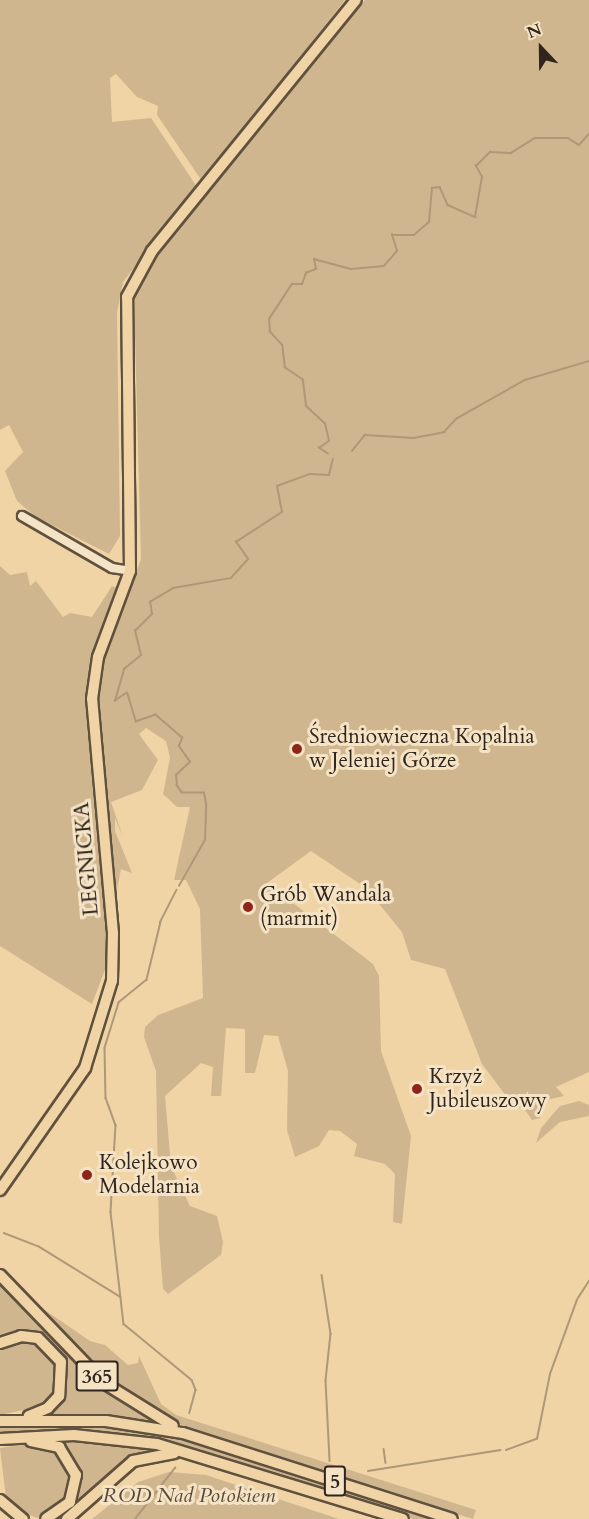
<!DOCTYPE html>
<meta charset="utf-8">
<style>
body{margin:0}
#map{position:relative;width:589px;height:1519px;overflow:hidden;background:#f0d4a6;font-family:Cardo,serif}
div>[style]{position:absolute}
.green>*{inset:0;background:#cfb68f;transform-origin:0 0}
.stream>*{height:1.5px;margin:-0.75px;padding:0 0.75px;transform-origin:0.75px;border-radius:0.75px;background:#af9877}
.roads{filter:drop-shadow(2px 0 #60513e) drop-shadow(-2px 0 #60513e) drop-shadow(0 2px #60513e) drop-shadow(0 -2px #60513e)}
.minor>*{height:8px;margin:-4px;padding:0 4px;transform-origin:4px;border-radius:4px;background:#f5e3c5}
.major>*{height:10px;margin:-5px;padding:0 5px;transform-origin:5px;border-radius:5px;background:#f0d4a6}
.dots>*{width:16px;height:16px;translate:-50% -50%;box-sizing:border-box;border:3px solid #f5e3c5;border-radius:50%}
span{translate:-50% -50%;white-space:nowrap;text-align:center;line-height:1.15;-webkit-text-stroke:6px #f5e3c5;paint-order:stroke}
.shield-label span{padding:2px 4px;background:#f5e3c5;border:2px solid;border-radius:4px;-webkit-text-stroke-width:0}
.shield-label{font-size:20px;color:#30251c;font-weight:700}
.poi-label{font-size:21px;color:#30251c}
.left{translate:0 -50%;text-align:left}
.street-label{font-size:21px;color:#30251c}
.park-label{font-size:21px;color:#584939;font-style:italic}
.north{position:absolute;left:511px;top:18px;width:60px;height:60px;-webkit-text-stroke:4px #f5e3c5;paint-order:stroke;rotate:338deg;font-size:16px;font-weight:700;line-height:24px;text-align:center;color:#30251c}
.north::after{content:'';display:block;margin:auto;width:21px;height:27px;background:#30251c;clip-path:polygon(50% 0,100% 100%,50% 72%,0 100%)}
</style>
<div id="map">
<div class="green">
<i style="clip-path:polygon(0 0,345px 0,202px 181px,157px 115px,158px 106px,137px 97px,116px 74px,110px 78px,112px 122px,151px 118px,197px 187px,123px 282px,117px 313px,120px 536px,109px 554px,36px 517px,17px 501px,5px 471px,23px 452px,9px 425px,0 430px)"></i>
<i style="clip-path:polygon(365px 0,589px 0,589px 1072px,556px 1087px,564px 1096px,542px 1101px,540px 1118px,532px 1120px,523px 1107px,516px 1109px,482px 1064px,445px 969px,411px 960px,402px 932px,366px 888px,311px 851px,267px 883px,373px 964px,379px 976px,381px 1051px,411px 1136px,402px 1224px,393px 1222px,395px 1174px,385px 1164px,354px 1156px,357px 1144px,340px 1131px,329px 1130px,319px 1146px,295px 1157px,287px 1130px,288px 1071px,278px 1036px,264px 1035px,255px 1073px,245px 1073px,245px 1029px,226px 1028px,221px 1096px,211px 1096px,213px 1067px,201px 1063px,165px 1096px,171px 1166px,190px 1206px,217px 1216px,223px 1242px,221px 1255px,168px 1294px,163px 1289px,159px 1237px,156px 1071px,144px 1037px,145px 1027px,158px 1015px,203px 998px,200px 909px,186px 880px,174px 880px,190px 807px,177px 807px,163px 794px,170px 758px,166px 741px,146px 728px,139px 734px,158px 760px,142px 790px,111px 802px,123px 837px,115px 818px,115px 831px,132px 873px,121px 869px,115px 900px,99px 706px,103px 661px,141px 559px,134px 298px,158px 255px)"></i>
<i style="clip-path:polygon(0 566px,10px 575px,27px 572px,30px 586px,36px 581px,63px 617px,70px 613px,92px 617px,112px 586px,120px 589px,89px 668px,109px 959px,92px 1004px,0 946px)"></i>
<i style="clip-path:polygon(579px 1101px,589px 1105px,589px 1116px,560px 1122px,536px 1143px,541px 1128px,560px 1106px)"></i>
<i style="clip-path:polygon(0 1266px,23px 1295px,90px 1341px,105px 1345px,128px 1365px,138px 1363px,139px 1356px,161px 1404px,176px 1415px,476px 1510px,473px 1519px,220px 1440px,147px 1411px,95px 1371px,12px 1288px)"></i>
<i style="clip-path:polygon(0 1281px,91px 1375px,156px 1423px,45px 1415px,64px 1392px,64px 1361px,39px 1335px,0 1340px)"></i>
<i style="clip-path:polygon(9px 1341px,37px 1341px,57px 1360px,60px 1386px,47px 1405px,0 1415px,0 1347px)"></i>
<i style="left:74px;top:1423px;width:9px;height:74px;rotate:90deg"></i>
<i style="clip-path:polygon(83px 1423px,174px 1435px,441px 1519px,413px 1519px,187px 1447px,83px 1432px)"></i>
<i style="clip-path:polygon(74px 1439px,141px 1445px,158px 1450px,139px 1455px,63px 1519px,53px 1519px,65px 1511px,78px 1469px,55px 1441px)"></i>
<i style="clip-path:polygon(40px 1442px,54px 1447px,73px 1476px,67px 1501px,37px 1518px,7px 1506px,0 1448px)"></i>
<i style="clip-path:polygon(169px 1472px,206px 1475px,339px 1519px,92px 1519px,138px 1482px)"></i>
</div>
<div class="stream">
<i style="left:352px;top:451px;width:21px;rotate:-51deg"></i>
<i style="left:365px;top:435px;width:49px;rotate:3.5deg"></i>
<i style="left:414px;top:438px;width:31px;rotate:-11deg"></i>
<i style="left:444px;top:432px;width:18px;rotate:-47deg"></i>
<i style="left:456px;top:419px;width:79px;rotate:-29.5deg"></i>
<i style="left:525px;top:380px;width:67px;rotate:-16.5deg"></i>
<i style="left:328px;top:454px;width:11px;rotate:-146deg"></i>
<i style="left:319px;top:448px;width:12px;rotate:-35deg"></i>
<i style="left:329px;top:441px;width:17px;rotate:-103deg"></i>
<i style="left:325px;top:424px;width:26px;rotate:-137deg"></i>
<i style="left:306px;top:406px;width:26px;rotate:-97deg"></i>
<i style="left:303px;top:380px;width:22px;rotate:-146deg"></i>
<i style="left:285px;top:368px;width:23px;rotate:-97deg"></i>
<i style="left:282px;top:345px;width:18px;rotate:-133deg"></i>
<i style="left:270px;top:332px;width:13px;rotate:-94deg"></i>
<i style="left:269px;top:319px;width:42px;rotate:-56.7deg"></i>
<i style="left:292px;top:284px;width:10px"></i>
<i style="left:302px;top:284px;width:12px;rotate:-70deg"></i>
<i style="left:306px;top:273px;width:11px;rotate:-22deg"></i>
<i style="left:316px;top:269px;width:10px;rotate:-101deg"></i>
<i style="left:314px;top:259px;width:38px;rotate:15deg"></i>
<i style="left:351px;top:269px;width:33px;rotate:-5deg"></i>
<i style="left:384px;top:266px;width:20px;rotate:-49deg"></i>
<i style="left:397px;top:251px;width:17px;rotate:-107deg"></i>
<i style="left:392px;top:235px;width:22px"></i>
<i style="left:414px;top:235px;width:20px;rotate:-41deg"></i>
<i style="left:429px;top:222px;width:34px;rotate:-85deg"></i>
<i style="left:432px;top:188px;width:8px;rotate:-7deg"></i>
<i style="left:440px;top:187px;width:20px;rotate:66deg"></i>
<i style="left:448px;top:205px;width:30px;rotate:24deg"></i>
<i style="left:475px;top:217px;width:41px;rotate:-80.1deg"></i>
<i style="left:482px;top:177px;width:13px;rotate:-119deg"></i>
<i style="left:476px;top:166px;width:20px;rotate:-45deg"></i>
<i style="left:490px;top:152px;width:21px;rotate:3deg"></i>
<i style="left:511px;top:153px;width:28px;rotate:-32deg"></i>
<i style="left:535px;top:138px;width:33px"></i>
<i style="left:568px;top:138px;width:13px;rotate:32deg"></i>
<i style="left:579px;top:145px;width:15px;rotate:-48deg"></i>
<i style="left:179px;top:886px;width:53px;rotate:-60.5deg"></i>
<i style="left:205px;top:840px;width:36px;rotate:-88deg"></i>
<i style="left:206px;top:804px;width:11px;rotate:-100deg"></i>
<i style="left:204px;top:793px;width:22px;rotate:180deg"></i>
<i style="left:182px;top:793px;width:9px;rotate:-126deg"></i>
<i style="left:177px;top:786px;width:11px;rotate:-95deg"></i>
<i style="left:176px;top:775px;width:19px;rotate:-43deg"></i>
<i style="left:190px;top:762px;width:19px;rotate:-125deg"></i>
<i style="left:179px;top:746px;width:9px;rotate:-69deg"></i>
<i style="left:182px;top:738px;width:35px;rotate:-139deg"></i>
<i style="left:156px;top:715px;width:21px;rotate:161deg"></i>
<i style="left:136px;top:722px;width:30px;rotate:-107deg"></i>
<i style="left:127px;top:693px;width:14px;rotate:146deg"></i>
<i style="left:115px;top:701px;width:33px;rotate:-74deg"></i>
<i style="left:124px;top:669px;width:22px;rotate:-39deg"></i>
<i style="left:141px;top:655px;width:25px;rotate:-104deg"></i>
<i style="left:135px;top:631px;width:24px;rotate:-45deg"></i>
<i style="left:152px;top:614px;width:12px;rotate:-99deg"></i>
<i style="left:150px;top:602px;width:27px;rotate:-31deg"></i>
<i style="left:173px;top:588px;width:59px;rotate:-9.8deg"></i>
<i style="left:231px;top:578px;width:25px;rotate:-48deg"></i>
<i style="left:248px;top:559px;width:21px;rotate:-125deg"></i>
<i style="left:236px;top:542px;width:55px;rotate:-33.1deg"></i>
<i style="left:282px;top:512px;width:26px;rotate:-101deg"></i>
<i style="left:277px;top:486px;width:35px;rotate:-20deg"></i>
<i style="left:310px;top:474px;width:19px;rotate:3deg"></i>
<i style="left:329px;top:475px;width:16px;rotate:-76deg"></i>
<i style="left:177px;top:890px;width:36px;rotate:117deg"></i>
<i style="left:161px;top:922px;width:60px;rotate:103.6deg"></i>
<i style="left:147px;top:980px;width:36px;rotate:141deg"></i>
<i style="left:119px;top:1003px;width:47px;rotate:107.3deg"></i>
<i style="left:105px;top:1048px;width:50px;rotate:88.9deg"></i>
<i style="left:106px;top:1098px;width:29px;rotate:70deg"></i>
<i style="left:116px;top:1125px;width:87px;rotate:93.3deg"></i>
<i style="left:111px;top:1212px;width:113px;rotate:83.4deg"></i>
<i style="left:124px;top:1324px;width:88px;rotate:39.5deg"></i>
<i style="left:192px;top:1380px;width:11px;rotate:68deg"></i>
<i style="left:196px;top:1390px;width:24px;rotate:105deg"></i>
<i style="left:4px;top:1233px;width:36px;rotate:21deg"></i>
<i style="left:38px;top:1246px;width:97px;rotate:31.6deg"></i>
<i style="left:322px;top:1275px;width:60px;rotate:81.3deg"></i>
<i style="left:331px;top:1334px;width:47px;rotate:96.1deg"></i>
<i style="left:326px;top:1381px;width:80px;rotate:87.1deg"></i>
<i style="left:578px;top:1298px;width:20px;rotate:-57deg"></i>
<i style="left:384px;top:1449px;width:14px;rotate:82deg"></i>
<i style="left:506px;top:1450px;width:33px;rotate:-20deg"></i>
<i style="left:537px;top:1439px;width:66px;rotate:-78.7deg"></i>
<i style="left:550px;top:1374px;width:79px;rotate:-70deg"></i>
<i style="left:368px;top:1471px;width:134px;rotate:-9deg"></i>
<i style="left:135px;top:1519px;width:65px;rotate:-51.9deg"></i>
</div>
<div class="roads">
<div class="minor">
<i style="left:22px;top:516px;width:104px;rotate:30deg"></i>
<i style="left:112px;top:568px;width:18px;rotate:9deg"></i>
</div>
<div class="major">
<i style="left:0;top:1190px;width:149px;rotate:-55.1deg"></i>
<i style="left:85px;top:1068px;width:91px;rotate:-72.8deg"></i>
<i style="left:112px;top:981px;width:48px;rotate:-88.8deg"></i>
<i style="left:113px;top:933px;width:235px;rotate:-95.1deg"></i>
<i style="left:92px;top:699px;width:42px;rotate:-81.9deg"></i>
<i style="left:98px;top:657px;width:92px;rotate:-69.6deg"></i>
<i style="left:130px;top:571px;width:274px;rotate:-90.6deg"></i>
<i style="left:127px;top:297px;width:52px;rotate:-61.5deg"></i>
<i style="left:152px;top:251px;width:323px;rotate:-50.9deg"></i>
<i style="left:0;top:1275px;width:150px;rotate:46.1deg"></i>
<i style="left:104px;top:1383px;width:81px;rotate:31.9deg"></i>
<i style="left:0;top:1343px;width:22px;rotate:-18deg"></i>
<i style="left:21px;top:1336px;width:17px;rotate:7deg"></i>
<i style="left:38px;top:1338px;width:33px;rotate:46deg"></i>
<i style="left:61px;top:1362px;width:34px;rotate:93deg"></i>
<i style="left:59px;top:1396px;width:16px;rotate:133deg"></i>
<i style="left:48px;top:1408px;width:21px;rotate:157deg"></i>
<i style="left:0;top:1421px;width:106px"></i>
<i style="left:106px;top:1421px;width:78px;rotate:8.9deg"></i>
<i style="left:183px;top:1433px;width:282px;rotate:17.7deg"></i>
<i style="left:0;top:1439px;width:74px;rotate:-3.1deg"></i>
<i style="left:74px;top:1435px;width:83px;rotate:6.2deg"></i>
<i style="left:157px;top:1444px;width:257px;rotate:17deg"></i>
<i style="left:31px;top:1441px;width:29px;rotate:12deg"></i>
<i style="left:59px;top:1447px;width:33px;rotate:59deg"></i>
<i style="left:76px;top:1475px;width:28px;rotate:103deg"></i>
<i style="left:70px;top:1502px;width:29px;rotate:145deg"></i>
<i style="left:0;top:1500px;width:30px;rotate:40deg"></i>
<i style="left:67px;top:1519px;width:88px;rotate:-41.3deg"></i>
<i style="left:133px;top:1461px;width:42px;rotate:-11deg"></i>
</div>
</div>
<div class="dots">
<i style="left:297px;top:749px;background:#8f2418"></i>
<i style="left:248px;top:907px;background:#8f2418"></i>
<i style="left:417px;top:1089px;background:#8f2418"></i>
<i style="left:87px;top:1175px;background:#8f2418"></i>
</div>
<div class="shield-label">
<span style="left:97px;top:1376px">365</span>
<span style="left:335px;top:1481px">5</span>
</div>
<div class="poi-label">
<span class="left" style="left:309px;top:749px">Średniowieczna Kopalnia<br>w Jeleniej Górze</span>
<span class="left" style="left:260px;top:907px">Grób Wandala<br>(marmit)</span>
<span class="left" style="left:429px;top:1089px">Krzyż<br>Jubileuszowy</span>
<span class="left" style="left:99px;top:1175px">Kolejkowo<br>Modelarnia</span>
</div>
<div class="street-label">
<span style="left:87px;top:859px;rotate:-95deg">LEGNICKA</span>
</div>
<div class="park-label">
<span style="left:189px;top:1496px">ROD Nad Potokiem</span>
</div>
<div class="north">N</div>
</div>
